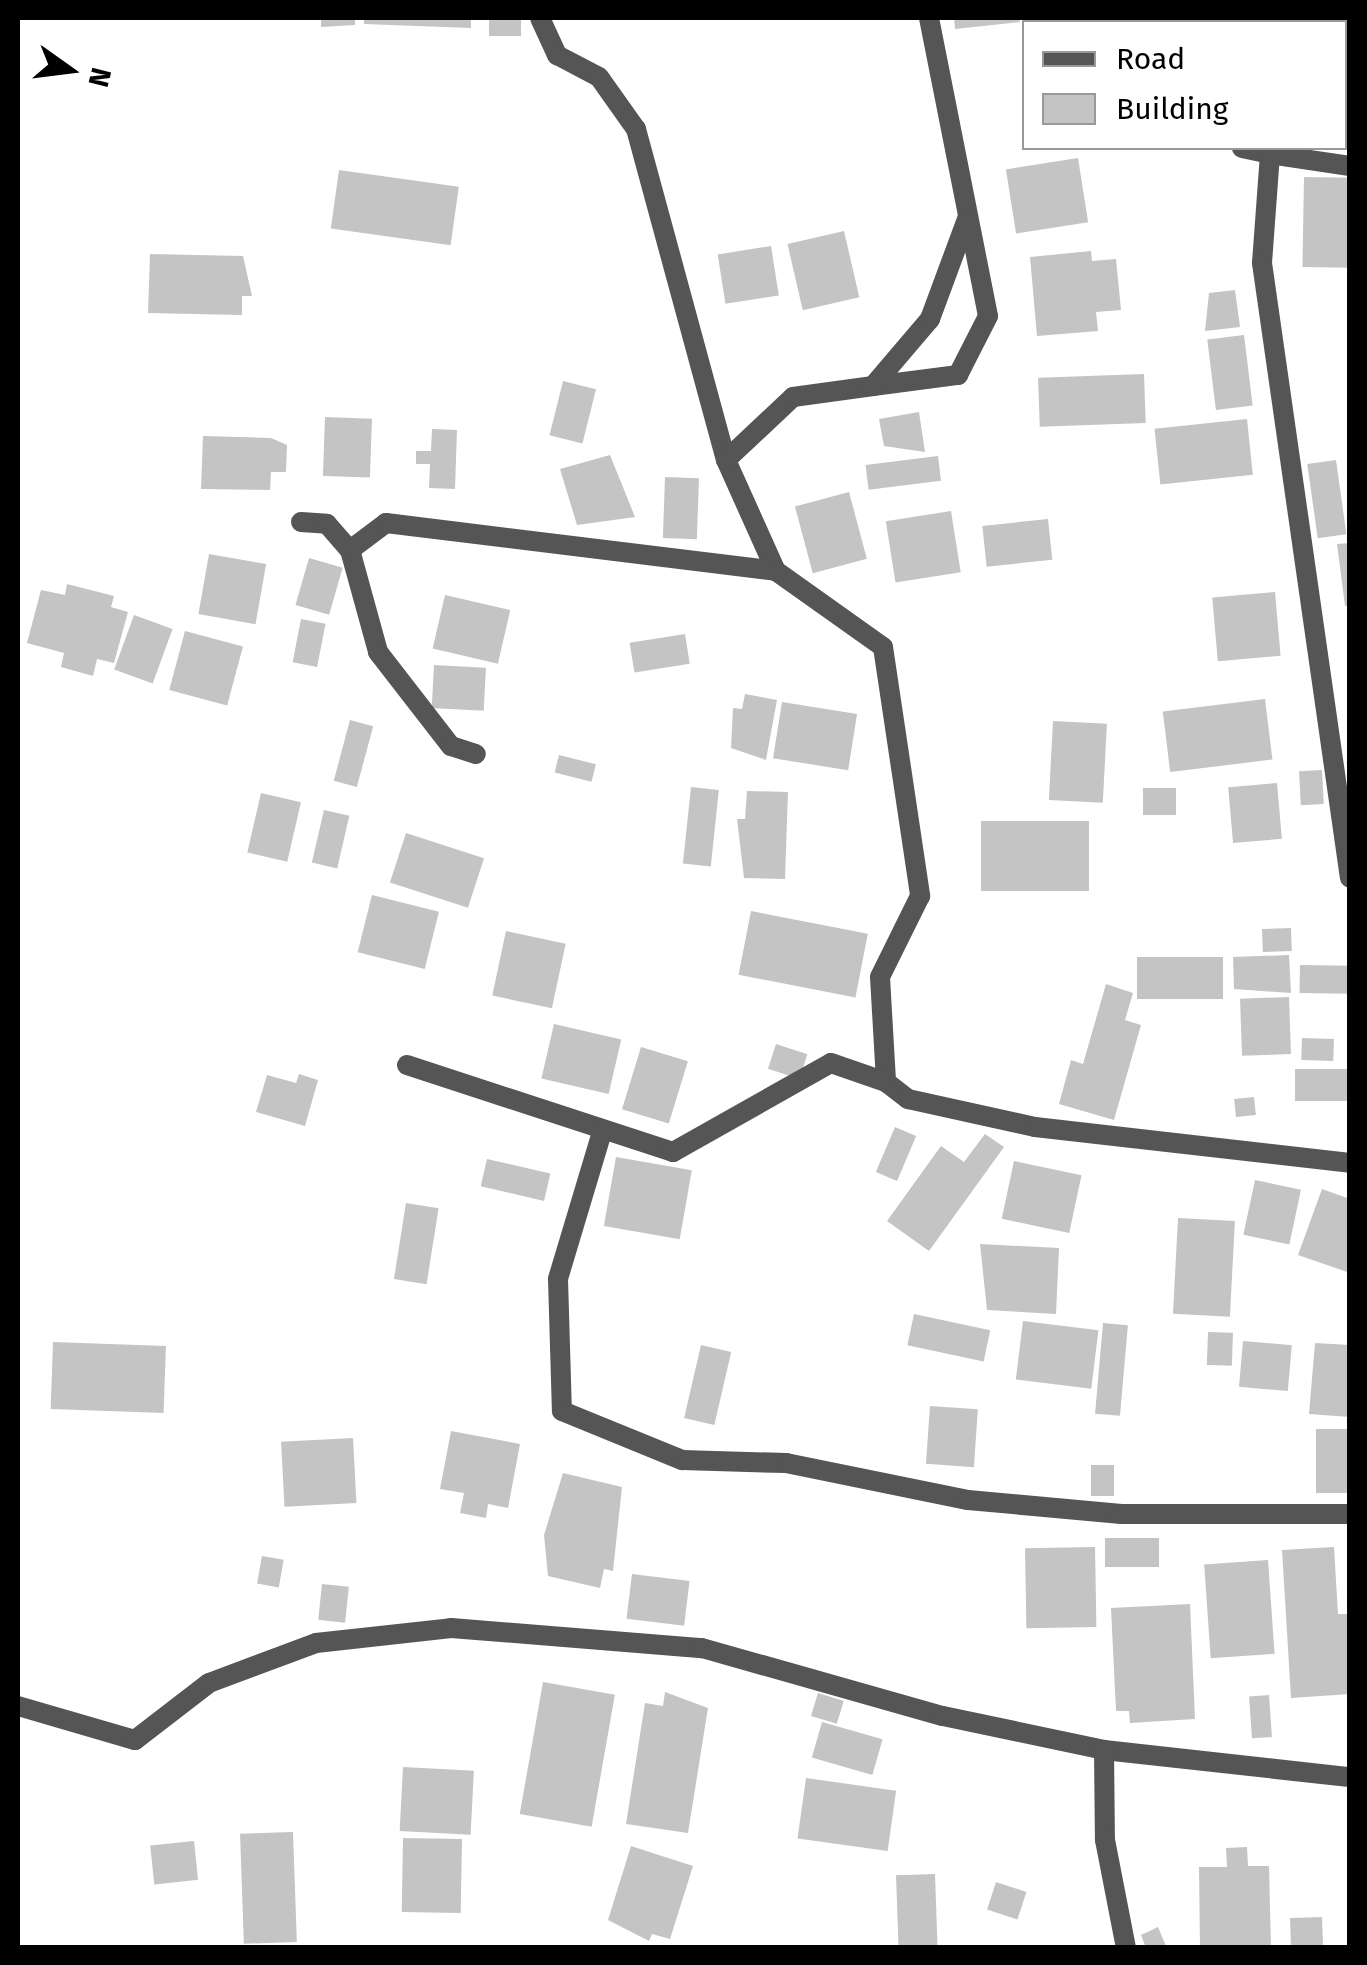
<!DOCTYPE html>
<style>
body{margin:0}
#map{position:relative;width:1367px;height:1965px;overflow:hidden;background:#fff;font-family:"Fira Sans",sans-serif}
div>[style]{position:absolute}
.building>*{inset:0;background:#c4c4c4;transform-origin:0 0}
.minor>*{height:20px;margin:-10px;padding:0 10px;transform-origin:10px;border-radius:10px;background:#555}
span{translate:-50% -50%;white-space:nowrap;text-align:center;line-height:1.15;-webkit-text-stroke:10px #fff;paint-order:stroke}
.frame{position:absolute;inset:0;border:20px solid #000;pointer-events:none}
.legend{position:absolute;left:1022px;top:20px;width:325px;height:130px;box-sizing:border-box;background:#fff;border:2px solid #999;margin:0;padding:12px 18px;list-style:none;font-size:30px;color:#000}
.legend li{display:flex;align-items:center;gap:20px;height:50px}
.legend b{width:50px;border:2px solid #999}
.north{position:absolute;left:20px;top:20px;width:100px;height:100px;-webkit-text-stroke:8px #fff;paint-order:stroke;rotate:104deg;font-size:28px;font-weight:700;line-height:40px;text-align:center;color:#000}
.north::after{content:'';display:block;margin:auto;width:35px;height:45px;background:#000;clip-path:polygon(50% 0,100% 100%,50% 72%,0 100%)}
</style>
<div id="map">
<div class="building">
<i style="clip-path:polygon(321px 18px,355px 18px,355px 25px,321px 27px)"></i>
<i style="clip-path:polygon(364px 18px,471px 18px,471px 28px,364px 24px)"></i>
<i style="left:489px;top:18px;width:32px;height:18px"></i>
<i style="clip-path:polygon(954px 18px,1019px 18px,1020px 22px,955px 29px)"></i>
<i style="clip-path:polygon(1027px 18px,1051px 18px,1069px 22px,1027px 22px)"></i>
<i style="clip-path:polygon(1337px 18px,1350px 18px,1350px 45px,1344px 22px)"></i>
<i style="left:1078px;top:158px;width:65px;height:73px;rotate:81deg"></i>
<i style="left:339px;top:170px;width:121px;height:59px;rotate:8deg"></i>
<i style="left:1304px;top:177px;width:46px;height:90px;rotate:1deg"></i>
<i style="left:844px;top:231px;width:68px;height:58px;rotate:77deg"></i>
<i style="left:771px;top:246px;width:50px;height:54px;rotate:81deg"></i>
<i style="clip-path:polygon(1091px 251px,1092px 261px,1116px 259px,1121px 310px,1096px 312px,1098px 331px,1037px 336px,1030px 257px)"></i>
<i style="clip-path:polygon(150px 254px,243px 256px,252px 296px,242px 296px,242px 315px,148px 313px)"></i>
<i style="clip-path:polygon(1235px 290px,1240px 327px,1205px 331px,1209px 293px)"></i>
<i style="left:1244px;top:335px;width:71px;height:37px;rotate:83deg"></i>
<i style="left:1144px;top:374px;width:49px;height:106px;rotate:88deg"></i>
<i style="left:563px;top:381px;width:34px;height:56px;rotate:14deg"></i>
<i style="clip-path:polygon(919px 412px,925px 452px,884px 446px,879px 419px)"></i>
<i style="left:325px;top:417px;width:47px;height:59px;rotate:2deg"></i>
<i style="left:1247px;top:419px;width:56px;height:93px;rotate:84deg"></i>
<i style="clip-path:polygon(432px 429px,457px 430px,455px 489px,429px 488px,430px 464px,416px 464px,416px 451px,431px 451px)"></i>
<i style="clip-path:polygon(203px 436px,271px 438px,287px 445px,286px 472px,271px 472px,270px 490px,201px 489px)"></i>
<i style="clip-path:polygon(610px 455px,635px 517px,577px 525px,560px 469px)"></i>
<i style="left:938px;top:456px;width:25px;height:73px;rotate:83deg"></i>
<i style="left:1336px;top:460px;width:75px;height:29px;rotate:82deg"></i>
<i style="left:665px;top:477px;width:34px;height:61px;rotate:2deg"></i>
<i style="left:849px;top:492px;width:69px;height:56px;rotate:75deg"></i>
<i style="left:951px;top:511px;width:62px;height:66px;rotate:81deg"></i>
<i style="left:1048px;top:519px;width:41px;height:66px;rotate:84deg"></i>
<i style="clip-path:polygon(1350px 543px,1350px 605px,1345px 606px,1337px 544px)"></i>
<i style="left:209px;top:554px;width:58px;height:61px;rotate:10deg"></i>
<i style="left:309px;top:558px;width:35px;height:49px;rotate:16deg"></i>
<i style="clip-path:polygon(67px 584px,114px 596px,111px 607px,128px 612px,114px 663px,97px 659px,93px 676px,61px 667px,64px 653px,27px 643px,41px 590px,65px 595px)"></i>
<i style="left:1275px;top:592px;width:64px;height:63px;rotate:85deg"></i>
<i style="left:445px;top:595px;width:67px;height:55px;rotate:13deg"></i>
<i style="left:134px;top:615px;width:41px;height:58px;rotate:20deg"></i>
<i style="left:301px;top:619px;width:25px;height:44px;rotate:11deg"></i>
<i style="left:185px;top:631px;width:60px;height:61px;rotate:15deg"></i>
<i style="left:685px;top:634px;width:30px;height:56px;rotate:81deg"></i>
<i style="left:434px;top:665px;width:52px;height:43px;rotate:3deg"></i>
<i style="clip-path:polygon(745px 694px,777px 700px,766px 760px,731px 748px,733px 708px,742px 709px)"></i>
<i style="left:1265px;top:699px;width:61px;height:103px;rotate:83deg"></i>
<i style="left:782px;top:702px;width:76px;height:57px;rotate:9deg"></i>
<i style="left:350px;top:720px;width:24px;height:63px;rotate:15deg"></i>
<i style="left:1053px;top:721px;width:54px;height:79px;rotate:3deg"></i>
<i style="left:559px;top:755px;width:38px;height:18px;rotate:14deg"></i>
<i style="left:1322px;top:770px;width:34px;height:23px;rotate:87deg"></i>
<i style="left:1277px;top:783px;width:56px;height:49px;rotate:85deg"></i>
<i style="left:691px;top:787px;width:28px;height:77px;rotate:6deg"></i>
<i style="left:1143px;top:788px;width:33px;height:27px"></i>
<i style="clip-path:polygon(747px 791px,788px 792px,785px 879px,744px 878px,737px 819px,745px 819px)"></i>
<i style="left:261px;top:793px;width:41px;height:61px;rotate:13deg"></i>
<i style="left:324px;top:810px;width:26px;height:54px;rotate:13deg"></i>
<i style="left:1089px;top:821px;width:70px;height:108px;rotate:90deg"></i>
<i style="left:406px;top:833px;width:82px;height:52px;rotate:18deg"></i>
<i style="left:372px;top:895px;width:69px;height:59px;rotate:14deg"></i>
<i style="left:751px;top:911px;width:119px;height:65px;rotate:11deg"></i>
<i style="left:1291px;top:928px;width:23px;height:29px;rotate:88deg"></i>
<i style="left:506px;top:931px;width:61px;height:66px;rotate:12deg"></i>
<i style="clip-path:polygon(1289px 955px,1291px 993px,1234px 989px,1233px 957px)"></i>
<i style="left:1137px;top:957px;width:86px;height:42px"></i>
<i style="left:1300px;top:965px;width:50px;height:28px;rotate:1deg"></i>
<i style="clip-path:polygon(1106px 984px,1133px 993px,1125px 1020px,1141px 1025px,1114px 1120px,1059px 1104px,1071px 1060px,1083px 1064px)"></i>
<i style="left:1289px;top:997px;width:57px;height:49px;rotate:88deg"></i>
<i style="left:554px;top:1024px;width:69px;height:56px;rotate:13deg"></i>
<i style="left:1302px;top:1038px;width:32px;height:22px;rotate:2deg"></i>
<i style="left:776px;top:1044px;width:33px;height:26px;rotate:18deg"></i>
<i style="left:641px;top:1047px;width:49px;height:65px;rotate:17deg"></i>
<i style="left:1350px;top:1069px;width:32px;height:55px;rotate:90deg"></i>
<i style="clip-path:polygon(299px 1074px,318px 1080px,305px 1126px,256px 1112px,267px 1075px,296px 1083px)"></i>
<i style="left:1254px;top:1097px;width:18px;height:20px;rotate:84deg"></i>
<i style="left:895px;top:1127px;width:23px;height:49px;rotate:23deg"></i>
<i style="clip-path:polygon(985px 1134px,1004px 1147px,929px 1251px,887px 1221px,941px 1146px,964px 1162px)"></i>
<i style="left:616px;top:1157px;width:77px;height:70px;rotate:10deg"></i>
<i style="left:487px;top:1159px;width:65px;height:28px;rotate:13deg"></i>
<i style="left:1014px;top:1161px;width:69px;height:59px;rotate:12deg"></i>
<i style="left:1255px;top:1180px;width:47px;height:56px;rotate:12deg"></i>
<i style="clip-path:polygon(1322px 1189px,1350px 1199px,1350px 1273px,1298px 1255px)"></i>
<i style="left:406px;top:1203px;width:33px;height:77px;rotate:9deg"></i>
<i style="left:1178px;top:1218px;width:57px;height:96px;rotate:3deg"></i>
<i style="clip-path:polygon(980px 1244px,1059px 1248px,1056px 1314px,987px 1310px)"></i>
<i style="left:914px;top:1314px;width:78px;height:32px;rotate:12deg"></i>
<i style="left:1023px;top:1321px;width:76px;height:59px;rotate:7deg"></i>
<i style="left:1103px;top:1323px;width:25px;height:91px;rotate:5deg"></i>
<i style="left:1208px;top:1332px;width:25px;height:33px;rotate:2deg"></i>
<i style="left:1243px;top:1341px;width:49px;height:46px;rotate:5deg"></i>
<i style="left:53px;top:1342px;width:113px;height:67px;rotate:2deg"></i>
<i style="clip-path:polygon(1315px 1343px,1350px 1345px,1350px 1417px,1309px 1414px)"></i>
<i style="left:701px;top:1345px;width:31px;height:75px;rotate:13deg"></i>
<i style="left:930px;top:1406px;width:48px;height:58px;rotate:4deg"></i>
<i style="left:1316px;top:1429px;width:34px;height:64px"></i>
<i style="clip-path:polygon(451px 1431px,520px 1444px,508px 1508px,488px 1504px,486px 1518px,460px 1513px,464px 1493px,440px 1489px)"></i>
<i style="left:353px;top:1438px;width:65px;height:72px;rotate:87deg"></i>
<i style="left:1091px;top:1465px;width:23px;height:31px"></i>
<i style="clip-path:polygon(563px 1473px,622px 1487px,613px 1571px,604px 1569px,600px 1588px,548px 1576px,544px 1535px)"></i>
<i style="left:1159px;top:1538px;width:29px;height:54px;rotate:90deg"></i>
<i style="left:1095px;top:1547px;width:80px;height:70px;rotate:89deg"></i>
<i style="clip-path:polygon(1334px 1547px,1338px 1614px,1350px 1614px,1350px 1694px,1291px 1698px,1282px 1550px)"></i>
<i style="left:262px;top:1556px;width:22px;height:28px;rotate:10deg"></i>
<i style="left:1268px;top:1560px;width:94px;height:64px;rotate:86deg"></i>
<i style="left:632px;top:1574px;width:58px;height:45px;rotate:7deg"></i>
<i style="left:322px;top:1584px;width:27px;height:36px;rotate:6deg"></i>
<i style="clip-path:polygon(1190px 1604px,1195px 1719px,1130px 1723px,1129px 1711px,1116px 1711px,1111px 1608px)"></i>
<i style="left:543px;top:1682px;width:73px;height:134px;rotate:10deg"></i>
<i style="clip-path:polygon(665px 1692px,708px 1708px,688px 1833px,626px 1824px,645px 1703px,663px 1706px)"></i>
<i style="left:818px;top:1693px;width:27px;height:24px;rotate:17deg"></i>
<i style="left:1269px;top:1695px;width:42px;height:20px;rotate:86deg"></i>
<i style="left:822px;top:1722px;width:63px;height:37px;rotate:16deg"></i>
<i style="left:403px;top:1767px;width:71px;height:64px;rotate:3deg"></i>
<i style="left:806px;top:1778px;width:91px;height:61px;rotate:8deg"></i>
<i style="left:293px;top:1832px;width:110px;height:53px;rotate:88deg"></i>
<i style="left:403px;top:1838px;width:59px;height:74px;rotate:1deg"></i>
<i style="left:194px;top:1841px;width:39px;height:44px;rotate:84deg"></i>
<i style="clip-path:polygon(631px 1846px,693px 1866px,670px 1939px,652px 1934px,649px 1941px,608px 1920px)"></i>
<i style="clip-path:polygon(1247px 1847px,1248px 1866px,1269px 1866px,1271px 1948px,1200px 1948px,1199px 1867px,1227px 1867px,1226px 1848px)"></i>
<i style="left:935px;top:1874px;width:74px;height:39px;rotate:88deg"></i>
<i style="left:996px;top:1882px;width:32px;height:29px;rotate:18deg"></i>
<i style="left:1322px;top:1917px;width:31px;height:32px;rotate:88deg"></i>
<i style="clip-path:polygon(1158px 1927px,1166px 1946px,1146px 1948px,1141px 1935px)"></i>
</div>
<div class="minor">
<i style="left:540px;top:18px;width:41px;rotate:65.3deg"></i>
<i style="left:557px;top:55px;width:47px;rotate:27.6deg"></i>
<i style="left:599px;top:77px;width:64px;rotate:54.6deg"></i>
<i style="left:636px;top:129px;width:343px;rotate:74.8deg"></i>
<i style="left:726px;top:460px;width:122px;rotate:65.8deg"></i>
<i style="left:776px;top:571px;width:131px;rotate:35.4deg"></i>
<i style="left:883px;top:647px;width:252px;rotate:81.5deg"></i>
<i style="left:920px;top:896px;width:90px;rotate:116.3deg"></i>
<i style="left:880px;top:977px;width:105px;rotate:86.7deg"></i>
<i style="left:886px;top:1082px;width:28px;rotate:38deg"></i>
<i style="left:908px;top:1099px;width:130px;rotate:12.4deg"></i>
<i style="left:1035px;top:1127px;width:317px;rotate:6.5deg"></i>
<i style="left:1123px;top:22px;width:4px;rotate:-76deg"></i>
<i style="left:1242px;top:148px;width:29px;rotate:12deg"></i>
<i style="left:1350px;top:166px;width:81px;rotate:-171.5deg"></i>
<i style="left:1270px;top:154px;width:109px;rotate:94.2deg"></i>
<i style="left:1262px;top:263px;width:621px;rotate:81.86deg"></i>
<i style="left:873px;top:386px;width:86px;rotate:-7.4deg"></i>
<i style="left:958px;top:375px;width:66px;rotate:-63deg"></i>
<i style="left:988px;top:316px;width:304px;rotate:-101.2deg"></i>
<i style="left:726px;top:460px;width:92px;rotate:-43.2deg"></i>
<i style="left:793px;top:397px;width:81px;rotate:-7.8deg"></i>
<i style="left:873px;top:386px;width:88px;rotate:-49.6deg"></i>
<i style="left:930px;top:319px;width:107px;rotate:-69.7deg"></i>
<i style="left:301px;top:522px;width:26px;rotate:4deg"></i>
<i style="left:327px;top:524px;width:35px;rotate:49deg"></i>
<i style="left:350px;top:550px;width:106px;rotate:74.6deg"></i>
<i style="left:378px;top:652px;width:119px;rotate:52.2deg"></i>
<i style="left:451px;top:746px;width:26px;rotate:18deg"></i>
<i style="left:350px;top:550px;width:45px;rotate:-36.9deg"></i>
<i style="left:386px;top:523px;width:393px;rotate:7deg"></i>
<i style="left:407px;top:1065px;width:280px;rotate:18.1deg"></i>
<i style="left:673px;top:1152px;width:181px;rotate:-29.4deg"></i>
<i style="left:831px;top:1063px;width:58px;rotate:19.1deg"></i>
<i style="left:602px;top:1132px;width:153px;rotate:106.7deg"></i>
<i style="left:558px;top:1279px;width:132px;rotate:88.3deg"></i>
<i style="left:562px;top:1411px;width:130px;rotate:22.2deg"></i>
<i style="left:682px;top:1460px;width:104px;rotate:1.7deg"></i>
<i style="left:786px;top:1463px;width:186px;rotate:11.5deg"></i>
<i style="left:968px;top:1500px;width:154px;rotate:5.2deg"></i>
<i style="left:1121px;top:1514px;width:229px"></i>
<i style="left:18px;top:1706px;width:122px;rotate:16.2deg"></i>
<i style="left:135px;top:1740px;width:93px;rotate:-37.6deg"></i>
<i style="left:209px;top:1683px;width:114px;rotate:-20.5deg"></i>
<i style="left:316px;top:1643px;width:136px;rotate:-6.3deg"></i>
<i style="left:451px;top:1628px;width:252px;rotate:4.6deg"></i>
<i style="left:702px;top:1648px;width:250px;rotate:15.8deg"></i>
<i style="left:943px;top:1716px;width:165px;rotate:11.9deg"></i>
<i style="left:1104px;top:1750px;width:247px;rotate:6.3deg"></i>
<i style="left:1104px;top:1750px;width:90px;rotate:89.4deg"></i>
<i style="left:1105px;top:1840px;width:110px;rotate:79deg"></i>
</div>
<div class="frame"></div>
<ul class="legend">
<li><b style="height:12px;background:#555"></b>Road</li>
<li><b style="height:28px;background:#c4c4c4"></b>Building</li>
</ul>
<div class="north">N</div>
</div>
